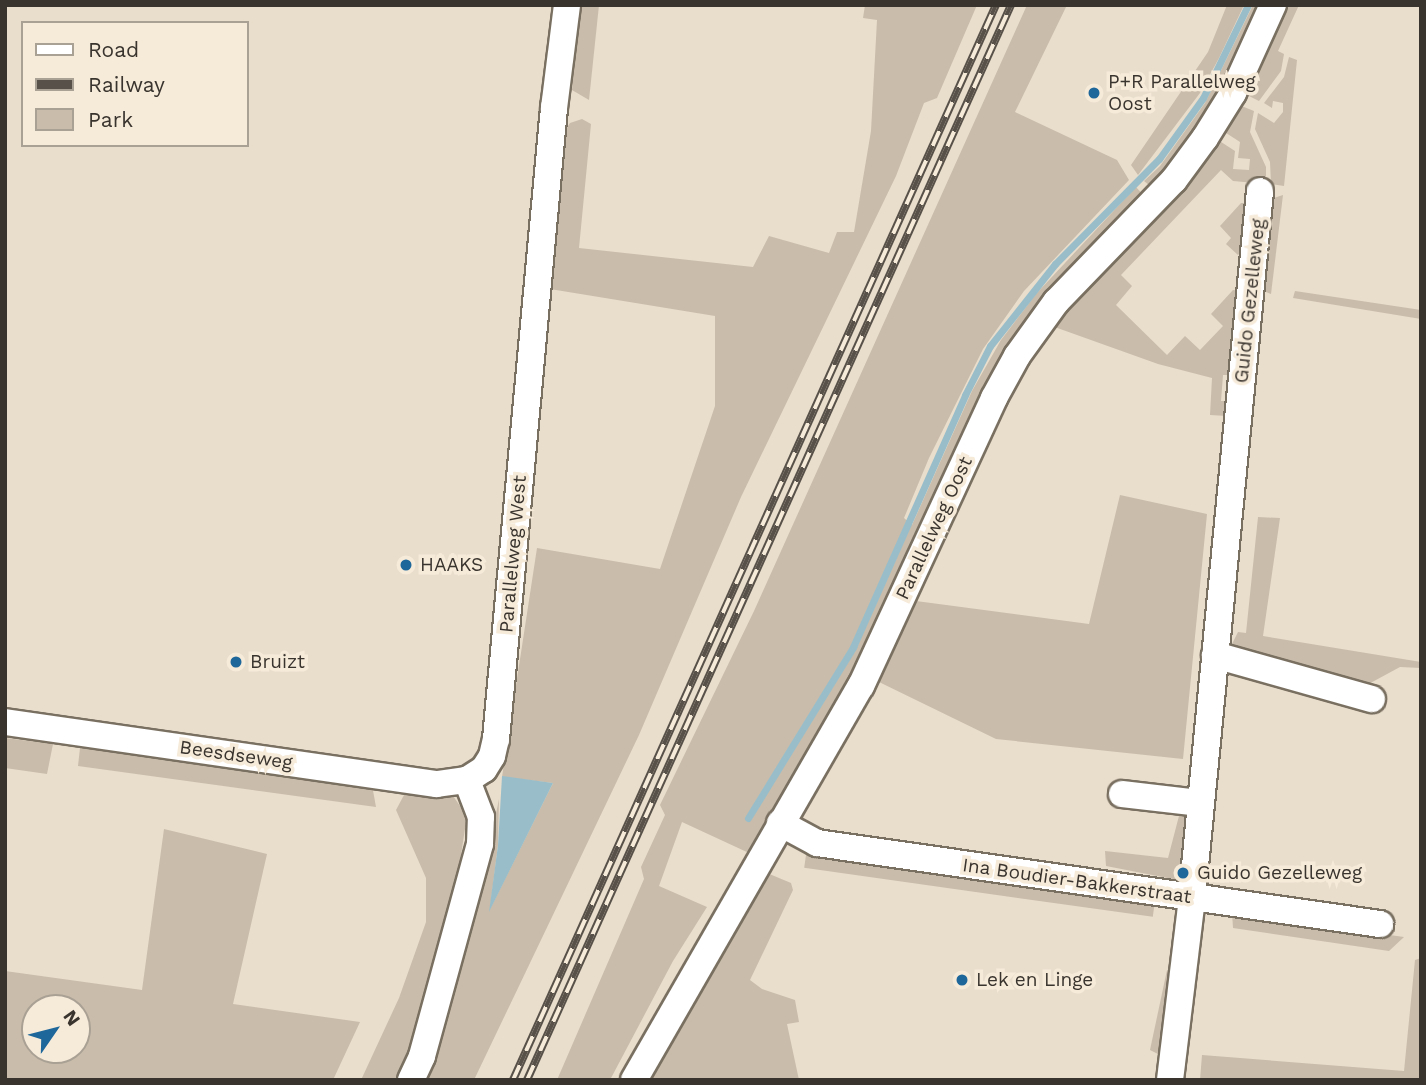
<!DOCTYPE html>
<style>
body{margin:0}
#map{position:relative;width:1426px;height:1085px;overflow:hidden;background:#e9ddcc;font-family:"Work Sans",sans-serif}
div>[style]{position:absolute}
.green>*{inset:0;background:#c9bcaa;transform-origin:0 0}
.water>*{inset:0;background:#99beca}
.stream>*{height:7px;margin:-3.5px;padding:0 3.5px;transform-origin:3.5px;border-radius:3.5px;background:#99beca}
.roads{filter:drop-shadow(2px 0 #7a7061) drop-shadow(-2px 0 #7a7061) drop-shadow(0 2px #7a7061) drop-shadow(0 -2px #7a7061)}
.minor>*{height:26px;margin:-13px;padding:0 13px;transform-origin:13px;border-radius:13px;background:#fff}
.rail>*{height:8px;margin-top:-4px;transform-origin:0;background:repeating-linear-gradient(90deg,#f6ead9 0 16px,#575149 0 32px);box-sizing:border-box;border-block:2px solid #575149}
.dots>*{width:19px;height:19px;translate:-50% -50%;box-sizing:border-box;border:4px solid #f6ead9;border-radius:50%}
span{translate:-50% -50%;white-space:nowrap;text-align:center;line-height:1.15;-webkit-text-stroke:7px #f6ead9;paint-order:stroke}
.poi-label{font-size:19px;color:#39342e}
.left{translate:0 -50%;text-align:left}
.street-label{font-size:19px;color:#39342e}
.frame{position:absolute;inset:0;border:7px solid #39342e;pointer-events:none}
.legend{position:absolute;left:21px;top:21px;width:228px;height:126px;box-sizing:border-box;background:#f6ead9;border:2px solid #aaa195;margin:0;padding:9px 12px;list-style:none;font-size:21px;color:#39342e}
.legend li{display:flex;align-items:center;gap:14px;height:35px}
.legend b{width:35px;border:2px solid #aaa195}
.north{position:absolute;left:21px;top:994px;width:70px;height:70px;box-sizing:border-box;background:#f6ead9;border:2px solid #aaa195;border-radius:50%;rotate:55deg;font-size:19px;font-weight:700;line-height:28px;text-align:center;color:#39342e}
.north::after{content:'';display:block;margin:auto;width:24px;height:32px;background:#1d679a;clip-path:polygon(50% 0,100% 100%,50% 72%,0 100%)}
</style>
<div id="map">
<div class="green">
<i style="clip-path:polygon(579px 5px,599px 5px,589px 100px,572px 90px)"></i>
<i style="clip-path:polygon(865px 5px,977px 5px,937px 98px,924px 103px,896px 176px,741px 497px,639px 735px,474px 1080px,422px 1080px,475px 917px,499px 799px,498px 845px,490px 909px,553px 783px,502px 777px,537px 548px,660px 569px,715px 406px,715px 316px,550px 289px,563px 134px,570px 123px,582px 119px,591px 124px,579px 248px,753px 267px,769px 236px,829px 253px,837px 232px,854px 232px,871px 131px,877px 20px,863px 18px)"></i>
<i style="clip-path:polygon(1027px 5px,1067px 5px,1015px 112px,1117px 160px,1129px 180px,1024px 291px,983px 349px,929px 458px,904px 518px,912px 525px,972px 391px,1001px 340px,1036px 294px,1136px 187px,1145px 197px,1069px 278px,849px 686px,749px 853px,682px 822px,659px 886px,707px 907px,673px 961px,610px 1080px,557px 1080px,644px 879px,641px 867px,665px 815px,660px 805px,754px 611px)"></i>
<i style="clip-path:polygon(1227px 5px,1244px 5px,1219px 58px,1200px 93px,1138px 175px,1131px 165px,1208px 52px)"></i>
<i style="clip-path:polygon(1253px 5px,1265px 5px,1235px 69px,1155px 190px,1144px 181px,1160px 166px,1205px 103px)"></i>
<i style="clip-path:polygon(1287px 5px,1299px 5px,1278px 51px,1284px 54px,1281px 71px,1259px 101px,1245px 94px)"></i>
<i style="clip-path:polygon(1289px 57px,1297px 60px,1284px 186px,1271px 184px,1270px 162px,1255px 129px,1258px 113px,1274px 123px,1283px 112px,1283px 103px,1273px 101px,1272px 108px,1264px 103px,1284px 77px)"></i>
<i style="clip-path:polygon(1239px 105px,1254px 111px,1250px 132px,1266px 167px,1266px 184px,1233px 181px,1221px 170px,1121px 275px,1132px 286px,1116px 305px,1167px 355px,1185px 336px,1200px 350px,1223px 326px,1211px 314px,1233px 290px,1240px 291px,1232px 375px,1223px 375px,1221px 401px,1229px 401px,1227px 416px,1210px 415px,1212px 378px,1158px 364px,1049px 325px,1218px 140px,1235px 151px,1233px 169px,1249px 170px,1250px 159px,1238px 158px,1240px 142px,1223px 131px)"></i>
<i style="clip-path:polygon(1283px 195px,1271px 294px,1261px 290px,1268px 200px)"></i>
<i style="clip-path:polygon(1241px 203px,1249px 203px,1244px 249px,1238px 255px,1226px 244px,1231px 238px,1220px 226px)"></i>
<i style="clip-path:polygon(1295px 291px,1421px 310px,1421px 319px,1293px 298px)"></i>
<i style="clip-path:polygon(1120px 495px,1207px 514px,1183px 759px,996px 739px,879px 682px,916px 601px,1089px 624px)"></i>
<i style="clip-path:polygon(1258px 517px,1280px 518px,1263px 636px,1421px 662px,1421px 668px,1400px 667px,1363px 687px,1231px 646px,1238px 632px,1246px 633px)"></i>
<i style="clip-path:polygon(5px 738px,53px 744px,47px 774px,5px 768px)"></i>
<i style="clip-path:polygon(80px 748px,372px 785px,376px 807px,78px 766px)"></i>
<i style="clip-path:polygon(411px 782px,451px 793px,460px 806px,466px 822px,458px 875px,419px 1021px,397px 1080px,361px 1080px,399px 998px,426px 922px,426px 878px,396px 810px)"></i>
<i style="clip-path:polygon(1180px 812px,1189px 814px,1178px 880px,1106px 866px,1105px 851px,1168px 858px)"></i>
<i style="clip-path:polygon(evenodd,164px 829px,267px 854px,233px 1004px,360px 1022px,333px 1080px,5px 1080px,5px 971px,142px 990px,164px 829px,35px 1008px,77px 1008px,77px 1050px,35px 1050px,35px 1008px)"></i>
<i style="left:806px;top:855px;width:352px;height:13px;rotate:8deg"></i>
<i style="clip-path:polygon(767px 873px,791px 883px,793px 890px,750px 980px,762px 989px,795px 1000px,799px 1022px,787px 1024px,799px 1080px,650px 1080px,680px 1021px)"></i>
<i style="clip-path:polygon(1232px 913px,1404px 937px,1389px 951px,1233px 928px)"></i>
<i style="clip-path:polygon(1421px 958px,1421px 1080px,1200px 1080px,1202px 1055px,1404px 1071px,1415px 960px)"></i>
<i style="clip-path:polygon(1167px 970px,1174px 973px,1162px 1056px,1150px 1050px)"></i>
</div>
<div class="water">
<i style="clip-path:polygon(502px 776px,553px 783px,489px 912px,498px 845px)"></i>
</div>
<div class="stream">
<i style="left:748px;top:818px;width:201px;rotate:-58.4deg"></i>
<i style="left:853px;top:647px;width:276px;rotate:-66deg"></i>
<i style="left:965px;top:395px;width:55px;rotate:-63deg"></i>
<i style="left:990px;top:346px;width:105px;rotate:-51.6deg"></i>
<i style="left:1055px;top:264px;width:148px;rotate:-45.3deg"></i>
<i style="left:1159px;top:159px;width:75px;rotate:-54.2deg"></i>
<i style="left:1203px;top:98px;width:103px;rotate:-64.2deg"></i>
</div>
<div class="roads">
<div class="minor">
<i style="left:1215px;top:655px;width:163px;rotate:15.7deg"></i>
<i style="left:5px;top:722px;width:436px;rotate:8.2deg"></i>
<i style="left:437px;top:784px;width:30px;rotate:-8deg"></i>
<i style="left:467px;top:780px;width:20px;rotate:-33deg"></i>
<i style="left:484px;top:769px;width:15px;rotate:-58deg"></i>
<i style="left:492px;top:756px;width:17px;rotate:-77deg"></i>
<i style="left:496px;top:739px;width:634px;rotate:-84.75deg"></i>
<i style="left:554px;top:108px;width:104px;rotate:-82.8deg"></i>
<i style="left:1122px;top:794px;width:79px;rotate:6.6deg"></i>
<i style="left:780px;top:823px;width:42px;rotate:28.4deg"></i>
<i style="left:817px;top:843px;width:569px;rotate:8.19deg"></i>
<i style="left:411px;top:1080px;width:26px;rotate:-65deg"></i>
<i style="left:422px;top:1056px;width:220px;rotate:-74.7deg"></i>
<i style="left:480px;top:844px;width:27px;rotate:-88deg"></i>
<i style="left:481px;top:817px;width:40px;rotate:-111deg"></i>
<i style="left:634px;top:1080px;width:455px;rotate:-60.1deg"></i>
<i style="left:861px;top:686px;width:317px;rotate:-65.2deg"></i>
<i style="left:994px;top:398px;width:48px;rotate:-61.3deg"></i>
<i style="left:1017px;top:356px;width:67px;rotate:-54.2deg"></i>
<i style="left:1056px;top:302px;width:170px;rotate:-46deg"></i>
<i style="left:1174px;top:180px;width:52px;rotate:-53.6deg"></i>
<i style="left:1205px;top:138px;width:53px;rotate:-58.1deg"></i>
<i style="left:1233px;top:93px;width:97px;rotate:-65.6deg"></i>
<i style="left:1170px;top:1080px;width:184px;rotate:-83.1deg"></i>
<i style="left:1192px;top:897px;width:709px;rotate:-84.5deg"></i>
</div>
</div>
<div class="rail">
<i style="left:513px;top:1080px;width:1179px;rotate:-65.81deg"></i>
<i style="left:527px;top:1080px;width:1179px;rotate:-65.76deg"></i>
</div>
<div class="dots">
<i style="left:1094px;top:93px;background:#1d679a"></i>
<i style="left:406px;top:565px;background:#1d679a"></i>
<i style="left:236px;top:662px;background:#1d679a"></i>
<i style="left:1183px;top:873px;background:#1d679a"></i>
<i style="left:962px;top:980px;background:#1d679a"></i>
</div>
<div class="poi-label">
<span class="left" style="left:1108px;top:93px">P+R Parallelweg<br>Oost</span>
<span class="left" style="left:420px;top:565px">HAAKS</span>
<span class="left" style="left:250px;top:662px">Bruizt</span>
<span class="left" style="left:1197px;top:873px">Guido Gezelleweg</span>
<span class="left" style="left:976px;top:980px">Lek en Linge</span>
</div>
<div class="street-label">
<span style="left:1250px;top:301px;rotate:-84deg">Guido Gezelleweg</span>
<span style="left:934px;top:528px;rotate:-65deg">Parallelweg Oost</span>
<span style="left:513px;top:554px;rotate:-85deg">Parallelweg West</span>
<span style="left:236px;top:755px;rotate:8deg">Beesdseweg</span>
<span style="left:1077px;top:881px;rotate:8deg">Ina Boudier-Bakkerstraat</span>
</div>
<div class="frame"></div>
<ul class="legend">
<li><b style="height:9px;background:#fff"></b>Road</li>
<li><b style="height:9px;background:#575149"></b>Railway</li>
<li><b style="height:19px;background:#c9bcaa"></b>Park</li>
</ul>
<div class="north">N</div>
</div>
